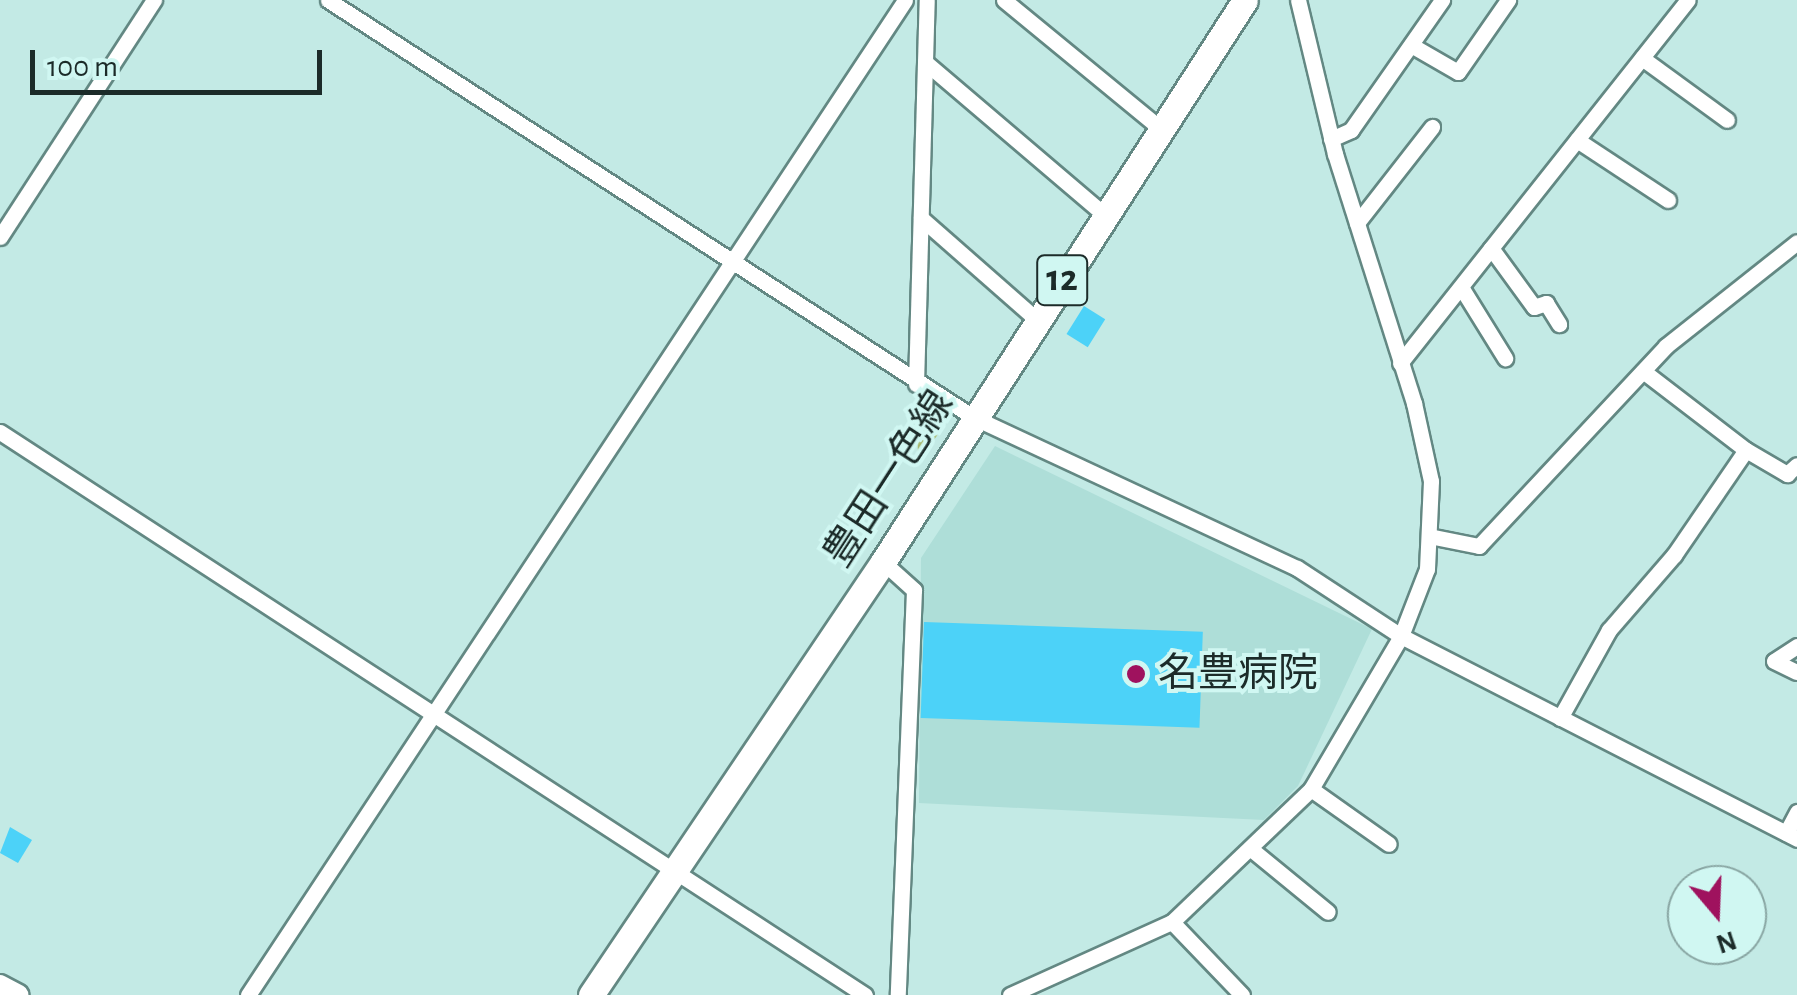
<!DOCTYPE html>
<meta charset="utf-8">
<style>
body{margin:0}
#map{position:relative;width:1797px;height:995px;overflow:hidden;background:#c3eae5;font-family:"Alegreya Sans","Noto Sans JP",sans-serif}
div>[style]{position:absolute}
.built>*{inset:0;background:#aeded8}
.green>*{inset:0;background:#a8b970}
.building>*{inset:0;background:#4cd2f8;transform-origin:0 0}
.roads{filter:drop-shadow(2px 0 #638883) drop-shadow(-2px 0 #638883) drop-shadow(0 2px #638883) drop-shadow(0 -2px #638883)}
.minor>*{height:15px;margin:-7.5px;padding:0 7.5px;transform-origin:7.5px;border-radius:7.5px;background:#fff}
.tertiary>*{height:20px;margin:-10px;padding:0 10px;transform-origin:10px;border-radius:10px;background:#fff}
.primary>*{height:25px;margin:-12.5px;padding:0 12.5px;transform-origin:12.5px;border-radius:12.5px;background:#fff}
.dots>*{width:28px;height:28px;translate:-50% -50%;box-sizing:border-box;border:5px solid #d0f7f2;border-radius:50%}
span{translate:-50% -50%;white-space:nowrap;text-align:center;line-height:1.15;-webkit-text-stroke:8px #d0f7f2;paint-order:stroke}
.shield-label span{padding:2px 8px;background:#d0f7f2;border:2px solid;border-radius:8px;-webkit-text-stroke-width:0}
.shield-label{font-size:38px;color:#1c2b29;font-weight:700}
.street-label{font-size:40px;color:#1c2b29}
.poi-label{font-size:40px;color:#1c2b29}
.left{translate:0 -50%;text-align:left}
.north{position:absolute;left:1667px;top:865px;width:100px;height:100px;box-sizing:border-box;background:#d0f7f2;border:2px solid #88a5a2;border-radius:50%;rotate:161deg;font-size:28px;font-weight:700;line-height:40px;text-align:center;color:#1c2b29}
.north::after{content:'';display:block;margin:auto;width:35px;height:45px;background:#9f125e;clip-path:polygon(50% 0,100% 100%,50% 72%,0 100%)}
.scale{position:absolute;left:30px;top:50px;width:292px;height:45px;box-sizing:border-box;border:5px solid #1c2b29;border-top:0;padding-left:12px;font-size:30px;line-height:35px;white-space:nowrap;color:#1c2b29;-webkit-text-stroke:8px #d0f7f2;paint-order:stroke}
</style>
<div id="map">
<div class="built">
<i style="clip-path:polygon(995px 446px,1372px 629px,1298px 786px,1264px 820px,919px 803px,921px 558px)"></i>
</div>
<div class="green">
<i style="clip-path:polygon(917px 406px,945px 425px,918px 461px)"></i>
</div>
<div class="building">
<i style="left:1084px;top:306px;width:25px;height:33px;rotate:32deg"></i>
<i style="left:924px;top:622px;width:279px;height:96px;rotate:2deg"></i>
<i style="clip-path:polygon(10px 827px,32px 840px,18px 863px,0 853px)"></i>
</div>
<div class="roads">
<div class="minor">
<i style="left:328px;top:0;width:768px;rotate:32.88deg"></i>
<i style="left:973px;top:417px;width:357px;rotate:25deg"></i>
<i style="left:1297px;top:568px;width:124px;rotate:33.2deg"></i>
<i style="left:1401px;top:636px;width:445px;rotate:27.1deg"></i>
<i style="left:1004px;top:0;width:203px;rotate:39.4deg"></i>
<i style="left:1411px;top:45px;width:54px;rotate:29.9deg"></i>
<i style="left:1458px;top:72px;width:88px;rotate:-55.2deg"></i>
<i style="left:1642px;top:58px;width:105px;rotate:36.1deg"></i>
<i style="left:925px;top:62px;width:236px;rotate:40.4deg"></i>
<i style="left:1331px;top:139px;width:22px;rotate:-24deg"></i>
<i style="left:1351px;top:130px;width:159px;rotate:-55deg"></i>
<i style="left:1577px;top:140px;width:109px;rotate:33.4deg"></i>
<i style="left:921px;top:218px;width:154px;rotate:41.3deg"></i>
<i style="left:1357px;top:223px;width:122px;rotate:-52deg"></i>
<i style="left:0;top:237px;width:283px;rotate:-57deg"></i>
<i style="left:1491px;top:248px;width:73px;rotate:53.9deg"></i>
<i style="left:1534px;top:307px;width:13px;rotate:-18deg"></i>
<i style="left:1546px;top:303px;width:25px;rotate:58deg"></i>
<i style="left:1461px;top:287px;width:84px;rotate:58.2deg"></i>
<i style="left:1400px;top:363px;width:463px;rotate:-51.6deg"></i>
<i style="left:1643px;top:371px;width:130px;rotate:37.5deg"></i>
<i style="left:1746px;top:450px;width:48px;rotate:30.3deg"></i>
<i style="left:1787px;top:474px;width:13px;rotate:-42deg"></i>
<i style="left:916px;top:384px;width:384px;rotate:-88.4deg"></i>
<i style="left:0;top:432px;width:1032px;rotate:33.06deg"></i>
<i style="left:1429px;top:536px;width:51px;rotate:11.3deg"></i>
<i style="left:1479px;top:546px;width:274px;rotate:-46.9deg"></i>
<i style="left:1666px;top:346px;width:167px;rotate:-38.4deg"></i>
<i style="left:883px;top:562px;width:42px;rotate:42.1deg"></i>
<i style="left:914px;top:590px;width:405px;rotate:92.3deg"></i>
<i style="left:1797px;top:646px;width:27px;rotate:147deg"></i>
<i style="left:1774px;top:661px;width:25px;rotate:26deg"></i>
<i style="left:1560px;top:718px;width:101px;rotate:-60.9deg"></i>
<i style="left:1609px;top:630px;width:99px;rotate:-49.1deg"></i>
<i style="left:1674px;top:555px;width:127px;rotate:-55.6deg"></i>
<i style="left:1311px;top:789px;width:95px;rotate:35.2deg"></i>
<i style="left:1786px;top:833px;width:24px;rotate:-62deg"></i>
<i style="left:1251px;top:849px;width:99px;rotate:39.3deg"></i>
<i style="left:1172px;top:922px;width:101px;rotate:46.2deg"></i>
<i style="left:248px;top:995px;width:1192px;rotate:-56.56deg"></i>
<i style="left:1010px;top:995px;width:178px;rotate:-24.3deg"></i>
<i style="left:1172px;top:922px;width:192px;rotate:-43.7deg"></i>
<i style="left:1311px;top:789px;width:178px;rotate:-59.5deg"></i>
<i style="left:1401px;top:636px;width:72px;rotate:-68.8deg"></i>
<i style="left:1427px;top:569px;width:88px;rotate:-87.4deg"></i>
<i style="left:1431px;top:481px;width:80px;rotate:-102.3deg"></i>
<i style="left:1414px;top:403px;width:261px;rotate:-107.6deg"></i>
<i style="left:1335px;top:154px;width:158px;rotate:-103.5deg"></i>
</div>
<div class="tertiary">
<i style="left:0;top:985px;width:21px;rotate:28deg"></i>
</div>
<div class="primary">
<i style="left:591px;top:995px;width:522px;rotate:-56.01deg"></i>
<i style="left:883px;top:562px;width:668px;rotate:-57.21deg"></i>
</div>
</div>
<div class="dots">
<i style="left:1136px;top:674px;background:#9f125e"></i>
</div>
<div class="shield-label">
<span style="left:1062px;top:280px">12</span>
</div>
<div class="street-label">
<span style="left:889px;top:479px;rotate:-57deg">豊田一色線</span>
</div>
<div class="poi-label">
<span class="left" style="left:1158px;top:674px">名豊病院</span>
</div>
<div class="north">N</div>
<div class="scale">100 m</div>
</div>
